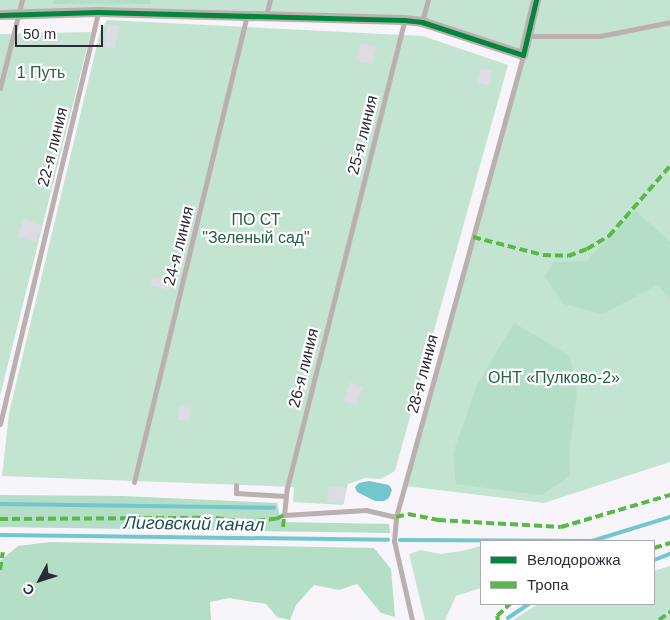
<!DOCTYPE html>
<meta charset="utf-8">
<style>
body{margin:0}
#map{position:relative;width:670px;height:620px;overflow:hidden;background:#f7f5fa;font-family:Helvetica,sans-serif}
div>[style]{position:absolute}
.green>*{inset:0;background:#c2e4d1}
.forest>*{inset:0;background:#b4dec6;transform-origin:0 0}
.water>*{inset:0;background:#72c7ce}
.stream>*{height:4px;margin:-2px;padding:0 2px;transform-origin:2px;border-radius:2px;background:#72c7ce}
.building>*{inset:0;background:#dedce3;transform-origin:0 0}
.service>*{height:5px;margin:-2.5px;padding:0 2.5px;transform-origin:2.5px;border-radius:2.5px;background:#bcafb0}
.minor>*{height:10px;margin:-5px;padding:0 5px;transform-origin:5px;border-radius:5px;background:#bcafb0}
.quiet>*{height:4px;margin-top:-2px;transform-origin:0;background:repeating-linear-gradient(90deg,#58b947 0 8px,transparent 0 12px)}
.cycleway>*{height:5px;margin:-2.5px;padding:0 2.5px;transform-origin:2.5px;border-radius:2.5px;background:#00873e}
span{translate:-50% -50%;white-space:nowrap;text-align:center;line-height:1.15;-webkit-text-stroke:4.5px #fff;paint-order:stroke}
.park-label{font-size:16px;color:#266040}
.street-label{font-size:16px;color:#2d2a36}
.water-label{font-size:18px;color:#1e5154;font-style:italic}
.legend{position:absolute;left:480px;top:540px;width:175px;height:65px;box-sizing:border-box;background:#fff;border:1px solid #abaaaf;margin:0;padding:6px 9px;list-style:none;font-size:15px;color:#2d2a36}
.legend li{display:flex;align-items:center;gap:10px;height:25px}
.legend b{width:25px;border:1px solid #abaaaf}
.north{position:absolute;left:15px;top:555px;width:50px;height:50px;-webkit-text-stroke:4px #fff;paint-order:stroke;rotate:230deg;font-size:14px;font-weight:700;line-height:20px;text-align:center;color:#2d2a36}
.north::after{content:'';display:block;margin:auto;width:18px;height:22px;background:#2d2a36;clip-path:polygon(50% 0,100% 100%,50% 72%,0 100%)}
.scale{position:absolute;left:15px;top:25px;width:88px;height:22px;box-sizing:border-box;border:2px solid #2d2a36;border-top:0;padding-left:6px;font-size:15px;line-height:18px;white-space:nowrap;color:#2d2a36;-webkit-text-stroke:4px #fff;paint-order:stroke}
</style>
<div id="map">
<div class="green">
<i style="clip-path:polygon(0 0,670px 0,670px 462px,544px 503px,405px 486px,523px 55px,422px 22px,0 15px)"></i>
<i style="clip-path:polygon(107px 20px,423px 36px,508px 65px,395px 471px,381px 479px,365px 478px,348px 484px,343px 505px,293px 502px,294px 487px,2px 476px,9px 413px,100px 32px)"></i>
<i style="clip-path:polygon(91px 32px,0 396px,0 34px)"></i>
<i style="clip-path:polygon(481px 546px,481px 588px,456px 596px,445px 620px,425px 620px,409px 554px,421px 550px,440px 554px,461px 551px)"></i>
<i style="clip-path:polygon(670px 566px,670px 620px,513px 620px,538px 604px,654px 604px,654px 571px)"></i>
</div>
<div class="forest">
<i style="left:53px;top:0;width:98px;height:4px"></i>
<i style="clip-path:polygon(635px 210px,670px 242px,670px 299px,658px 285px,602px 314px,564px 304px,545px 277px,554px 262px,587px 261px)"></i>
<i style="clip-path:polygon(514px 323px,570px 356px,577px 395px,570px 446px,570px 476px,542px 495px,456px 484px,453px 453px,477px 385px)"></i>
<i style="clip-path:polygon(0 495px,122px 496px,277px 503px,281px 522px,389px 524px,390px 533px,0 527px)"></i>
<i style="clip-path:polygon(50px 542px,374px 548px,391px 569px,395px 617px,381px 613px,357px 584px,339px 590px,314px 585px,296px 605px,290px 620px,277px 617px,266px 604px,229px 598px,210px 602px,211px 620px,0 620px,0 561px,18px 546px)"></i>
</div>
<div class="water">
<i style="clip-path:polygon(369px 481px,389px 485px,392px 490px,389px 498px,384px 501px,375px 501px,357px 492px,355px 487px,359px 483px)"></i>
</div>
<div class="stream">
<i style="left:0;top:504px;width:274px;rotate:0.8deg"></i>
<i style="left:0;top:535px;width:388px;rotate:0.7deg"></i>
<i style="left:400px;top:540px;width:192px;rotate:0.3deg"></i>
<i style="left:592px;top:541px;width:82px;rotate:-17.1deg"></i>
<i style="left:654px;top:560px;width:17px;rotate:-21deg"></i>
<i style="left:508px;top:618px;width:25px;rotate:-34deg"></i>
</div>
<div class="building">
<i style="left:108px;top:24px;width:11px;height:23px;rotate:10deg"></i>
<i style="left:360px;top:43px;width:17px;height:18px;rotate:13deg"></i>
<i style="left:481px;top:68px;width:12px;height:15px;rotate:14deg"></i>
<i style="left:24px;top:219px;width:19px;height:18px;rotate:21deg"></i>
<i style="left:152px;top:277px;width:19px;height:9px;rotate:12deg"></i>
<i style="left:350px;top:382px;width:14px;height:20px;rotate:21deg"></i>
<i style="left:180px;top:406px;width:11px;height:14px;rotate:10deg"></i>
<i style="left:329px;top:486px;width:17px;height:16px;rotate:7deg"></i>
</div>
<div class="service">
<i style="left:266px;top:16px;width:16px;rotate:-76deg"></i>
<i style="left:422px;top:22px;width:23px;rotate:-75deg"></i>
<i style="left:528px;top:36px;width:72px"></i>
<i style="left:600px;top:36px;width:71px;rotate:-11.3deg"></i>
<i style="left:0;top:88px;width:91px;rotate:-76deg"></i>
<i style="left:0;top:424px;width:423px;rotate:-76.6deg"></i>
<i style="left:134px;top:482px;width:480px;rotate:-76.4deg"></i>
<i style="left:236px;top:485px;width:8px;rotate:90deg"></i>
<i style="left:236px;top:493px;width:49px;rotate:3.5deg"></i>
<i style="left:396px;top:517px;width:31px;rotate:-167deg"></i>
<i style="left:366px;top:510px;width:82px;rotate:176.5deg"></i>
<i style="left:284px;top:515px;width:27px;rotate:-84deg"></i>
<i style="left:287px;top:488px;width:481px;rotate:-75.9deg"></i>
<i style="left:412px;top:620px;width:81px;rotate:-102.8deg"></i>
<i style="left:394px;top:541px;width:24px;rotate:-85deg"></i>
<i style="left:396px;top:517px;width:479px;rotate:-74.6deg"></i>
</div>
<div class="minor">
<i style="left:0;top:15px;width:98px;rotate:-1.8deg"></i>
<i style="left:98px;top:12px;width:306px;rotate:1.5deg"></i>
<i style="left:404px;top:20px;width:18px;rotate:6deg"></i>
<i style="left:422px;top:22px;width:106px;rotate:18.1deg"></i>
<i style="left:523px;top:55px;width:57px;rotate:-76.7deg"></i>
</div>
<div class="quiet">
<i style="left:473px;top:237px;width:72px;rotate:14.4deg"></i>
<i style="left:543px;top:255px;width:25px;rotate:2deg"></i>
<i style="left:568px;top:256px;width:20px;rotate:-20deg"></i>
<i style="left:587px;top:249px;width:26px;rotate:-31deg"></i>
<i style="left:609px;top:236px;width:93px;rotate:-48.9deg"></i>
<i style="left:396px;top:517px;width:12px;rotate:-14deg"></i>
<i style="left:408px;top:514px;width:31px;rotate:11deg"></i>
<i style="left:438px;top:520px;width:123px;rotate:3.3deg"></i>
<i style="left:561px;top:527px;width:114px;rotate:-16.4deg"></i>
<i style="left:0;top:519px;width:216px;rotate:-0.3deg"></i>
<i style="left:216px;top:518px;width:29px;rotate:8deg"></i>
<i style="left:245px;top:522px;width:31px;rotate:-6deg"></i>
<i style="left:276px;top:519px;width:9px;rotate:-27deg"></i>
<i style="left:283px;top:527px;width:12px;rotate:-85deg"></i>
<i style="left:654px;top:548px;width:17px;rotate:-17deg"></i>
<i style="left:0;top:570px;width:18px;rotate:-81deg"></i>
<i style="left:498px;top:620px;width:4px;rotate:-104deg"></i>
<i style="left:497px;top:616px;width:18px;rotate:-43deg"></i>
<i style="left:659px;top:620px;width:14px;rotate:-36deg"></i>
</div>
<div class="cycleway">
<i style="left:0;top:15px;width:98px;rotate:-1.8deg"></i>
<i style="left:98px;top:12px;width:306px;rotate:1.5deg"></i>
<i style="left:404px;top:20px;width:18px;rotate:6deg"></i>
<i style="left:422px;top:22px;width:106px;rotate:18.1deg"></i>
<i style="left:523px;top:55px;width:57px;rotate:-76.7deg"></i>
</div>
<div class="park-label">
<span style="left:41px;top:73px">1 Путь</span>
<span style="left:256px;top:229px">ПО СТ<br>"Зеленый сад"</span>
<span style="left:554px;top:378px">ОНТ «Пулково-2»</span>
</div>
<div class="street-label">
<span style="left:363px;top:135px;rotate:-76deg">25-я линия</span>
<span style="left:53px;top:147px;rotate:-76deg">22-я линия</span>
<span style="left:179px;top:246px;rotate:-76deg">24-я линия</span>
<span style="left:304px;top:368px;rotate:-76deg">26-я линия</span>
<span style="left:423px;top:374px;rotate:-75deg">28-я линия</span>
</div>
<div class="water-label">
<span style="left:194px;top:524px;rotate:1deg">Лиговский канал</span>
</div>
<ul class="legend">
<li><b style="height:6px;background:#00873e"></b>Велодорожка</li>
<li><b style="height:6px;background:#58b947"></b>Тропа</li>
</ul>
<div class="north">С</div>
<div class="scale">50 m</div>
</div>
